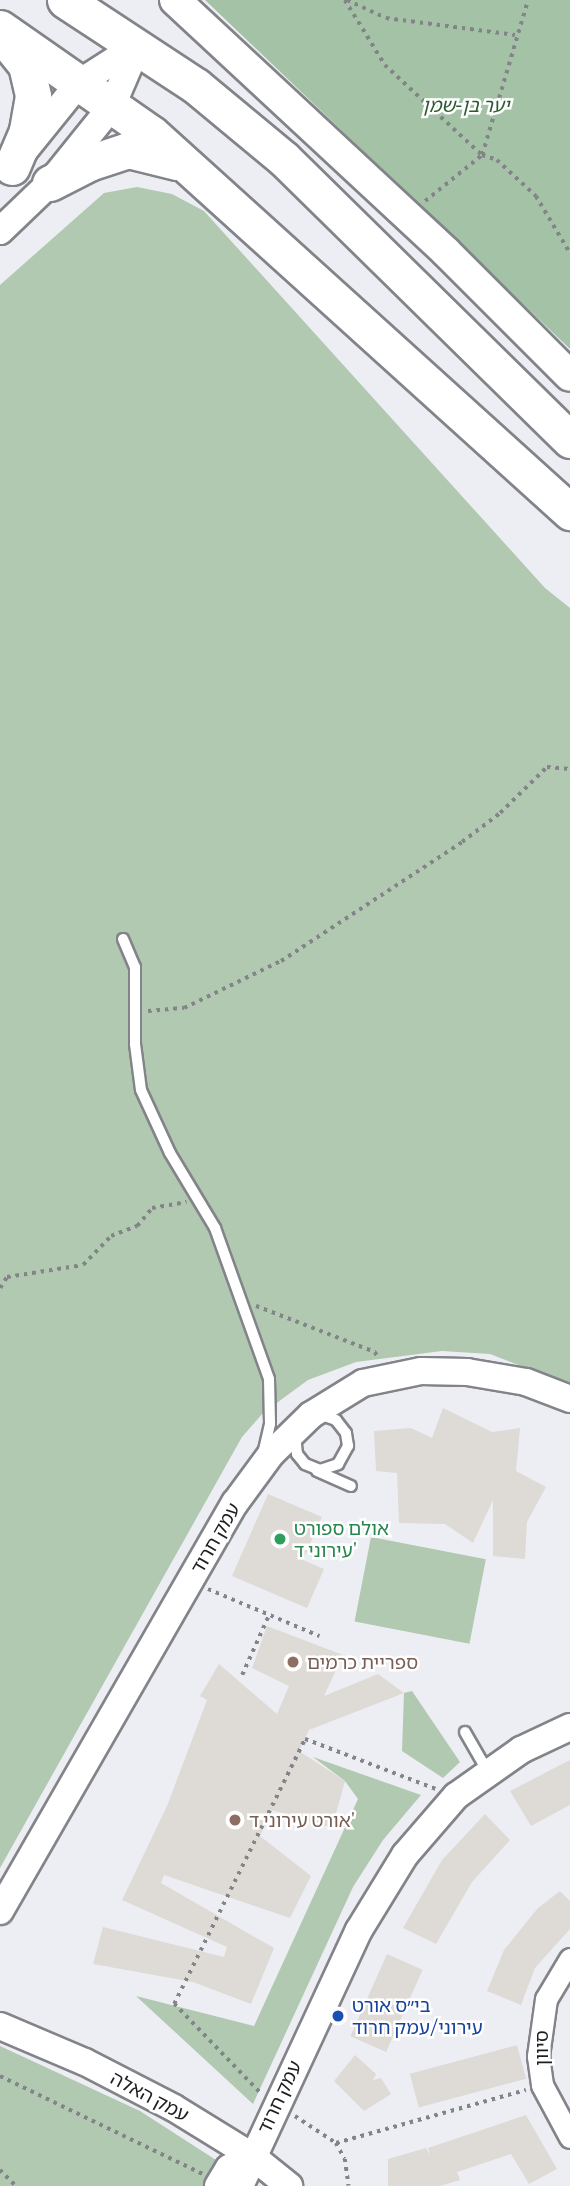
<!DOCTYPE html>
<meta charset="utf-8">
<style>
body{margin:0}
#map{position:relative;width:570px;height:2186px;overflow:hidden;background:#edeef4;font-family:Literata,"Noto Sans Hebrew",serif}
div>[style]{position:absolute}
.green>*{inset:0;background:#b1c8b1;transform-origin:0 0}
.forest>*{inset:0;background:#a4c2a5}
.building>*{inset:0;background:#dedad5;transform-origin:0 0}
.path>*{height:3.5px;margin-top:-1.75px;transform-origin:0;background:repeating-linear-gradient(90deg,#838488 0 3.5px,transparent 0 8.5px)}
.roads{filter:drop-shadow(2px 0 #838489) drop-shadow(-2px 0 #838489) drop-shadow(0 2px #838489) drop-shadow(0 -2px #838489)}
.service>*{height:10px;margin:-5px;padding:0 5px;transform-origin:5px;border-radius:5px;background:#fff}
.minor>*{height:21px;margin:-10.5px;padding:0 10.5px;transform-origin:10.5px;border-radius:10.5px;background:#fff}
.tertiary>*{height:26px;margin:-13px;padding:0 13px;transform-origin:13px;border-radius:13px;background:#fff}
.secondary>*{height:30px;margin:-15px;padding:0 15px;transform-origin:15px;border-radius:15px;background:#fff}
.trunk>*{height:35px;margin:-17.5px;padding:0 17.5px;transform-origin:17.5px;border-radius:17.5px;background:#fff}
.dots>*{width:19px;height:19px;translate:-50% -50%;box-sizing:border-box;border:4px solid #fff;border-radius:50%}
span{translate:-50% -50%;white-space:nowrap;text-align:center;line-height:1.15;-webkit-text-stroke:5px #fff;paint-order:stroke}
.park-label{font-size:19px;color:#2e5a31;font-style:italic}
.leisure-label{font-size:19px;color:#27864d}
.left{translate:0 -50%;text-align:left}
.street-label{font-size:19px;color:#1c1d1f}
.education-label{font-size:19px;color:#785e54}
.transit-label{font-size:19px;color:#164399}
</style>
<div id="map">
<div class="green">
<i style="clip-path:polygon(137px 187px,172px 194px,204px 211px,545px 588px,570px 608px,570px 1385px,490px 1354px,442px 1351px,356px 1362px,308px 1380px,263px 1413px,242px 1437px,0 1868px,0 285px,104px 193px)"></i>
<i style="left:371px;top:1537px;width:117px;height:86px;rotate:11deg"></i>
<i style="clip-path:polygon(412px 1691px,460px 1762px,443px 1778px,402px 1751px,404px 1693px)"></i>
<i style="clip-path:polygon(313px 1757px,421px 1795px,383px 1840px,353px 1887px,253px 2104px,136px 1996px,254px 2026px,358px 1799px,345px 1781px)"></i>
<i style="clip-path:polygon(0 2046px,140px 2111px,216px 2160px,205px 2186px,0 2186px)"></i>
</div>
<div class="forest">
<i style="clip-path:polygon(205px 0,570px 0,570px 349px)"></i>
</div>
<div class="building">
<i style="clip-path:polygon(443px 1408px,492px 1432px,520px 1428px,516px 1471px,546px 1487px,527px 1522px,525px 1559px,493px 1556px,493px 1500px,473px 1543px,445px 1524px,399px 1523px,397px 1473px,376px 1471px,374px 1431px,411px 1428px,432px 1438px)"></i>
<i style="clip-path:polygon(268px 1494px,322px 1517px,303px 1560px,324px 1569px,307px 1608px,232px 1576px)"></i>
<i style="clip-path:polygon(267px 1626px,343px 1655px,324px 1696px,378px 1674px,404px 1693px,309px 1730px,299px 1751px,345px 1781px,332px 1828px,272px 1810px,260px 1836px,311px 1876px,290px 1918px,164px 1875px,161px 1883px,274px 1948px,251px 2004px,193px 1982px,93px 1964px,103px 1927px,224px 1957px,227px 1947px,122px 1900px,167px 1806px,207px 1700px,200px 1696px,219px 1664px,277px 1714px,289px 1686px,252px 1668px)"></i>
<i style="clip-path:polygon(570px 1760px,570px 1805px,531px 1826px,510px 1791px)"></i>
<i style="clip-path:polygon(485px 1814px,510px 1840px,472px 1882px,436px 1944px,403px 1928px,442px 1860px)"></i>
<i style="clip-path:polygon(560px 1891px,570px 1901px,570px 1929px,535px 1968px,521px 2005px,487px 1991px,504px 1950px,538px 1908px)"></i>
<i style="left:387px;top:1954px;width:39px;height:90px;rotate:24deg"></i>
<i style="left:517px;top:2045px;width:35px;height:111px;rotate:75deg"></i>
<i style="clip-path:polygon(355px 2055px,376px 2074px,373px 2080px,381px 2078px,391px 2094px,364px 2111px,334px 2081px)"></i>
<i style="clip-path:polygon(526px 2115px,557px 2169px,529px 2184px,511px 2154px,457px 2172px,460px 2180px,440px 2186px,388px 2186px,388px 2159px,426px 2148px,430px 2155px,428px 2148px)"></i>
</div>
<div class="path">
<i style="left:345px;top:0;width:76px;rotate:58.4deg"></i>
<i style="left:385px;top:65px;width:132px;rotate:42.9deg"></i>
<i style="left:482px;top:155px;width:16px;rotate:18deg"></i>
<i style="left:497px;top:160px;width:53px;rotate:42.7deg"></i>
<i style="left:536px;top:196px;width:66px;rotate:59.2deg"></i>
<i style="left:347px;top:0;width:43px;rotate:24.8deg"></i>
<i style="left:386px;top:18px;width:130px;rotate:7.5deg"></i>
<i style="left:425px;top:201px;width:73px;rotate:-38.9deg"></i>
<i style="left:482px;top:155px;width:162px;rotate:-73.5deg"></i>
<i style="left:148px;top:1011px;width:36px;rotate:-5deg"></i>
<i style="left:184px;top:1008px;width:108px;rotate:-25.9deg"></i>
<i style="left:281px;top:961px;width:217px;rotate:-33.3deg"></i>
<i style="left:462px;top:842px;width:48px;rotate:-37.3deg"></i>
<i style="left:500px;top:813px;width:66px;rotate:-44.4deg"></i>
<i style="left:547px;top:767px;width:23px;rotate:5deg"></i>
<i style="left:0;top:1288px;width:13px;rotate:-58deg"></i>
<i style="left:7px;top:1277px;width:77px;rotate:-9deg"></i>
<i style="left:83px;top:1265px;width:40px;rotate:-46deg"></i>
<i style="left:111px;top:1236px;width:28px;rotate:-21deg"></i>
<i style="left:137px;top:1226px;width:23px;rotate:-50deg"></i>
<i style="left:152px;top:1208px;width:35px;rotate:-10deg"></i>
<i style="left:256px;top:1306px;width:128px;rotate:21.1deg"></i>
<i style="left:375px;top:1352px;width:8px;rotate:60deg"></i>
<i style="left:208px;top:1589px;width:121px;rotate:22.9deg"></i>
<i style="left:242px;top:1675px;width:66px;rotate:-65.8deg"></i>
<i style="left:0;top:2076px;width:225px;rotate:25.8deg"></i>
<i style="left:259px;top:2092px;width:122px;rotate:-134deg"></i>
<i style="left:174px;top:2004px;width:296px;rotate:-63.7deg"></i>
<i style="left:305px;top:1739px;width:140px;rotate:20.9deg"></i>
<i style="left:295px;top:2116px;width:49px;rotate:33.4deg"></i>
<i style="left:336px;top:2143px;width:18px;rotate:61deg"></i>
<i style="left:345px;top:2159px;width:27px;rotate:82deg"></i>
<i style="left:336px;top:2143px;width:197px;rotate:-15.6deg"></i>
<i style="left:0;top:2170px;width:23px;rotate:45deg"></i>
</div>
<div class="roads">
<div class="service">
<i style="left:123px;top:939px;width:30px;rotate:67deg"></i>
<i style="left:135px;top:967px;width:77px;rotate:90deg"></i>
<i style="left:135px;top:1044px;width:46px;rotate:82.6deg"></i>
<i style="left:141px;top:1090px;width:69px;rotate:65.3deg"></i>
<i style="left:170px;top:1153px;width:87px;rotate:59deg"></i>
<i style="left:215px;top:1228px;width:160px;rotate:70.3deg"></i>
<i style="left:269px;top:1379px;width:45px;rotate:88.7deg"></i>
<i style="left:270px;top:1424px;width:31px;rotate:103deg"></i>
<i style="left:295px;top:1435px;width:19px;rotate:84deg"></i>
<i style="left:297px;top:1454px;width:13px;rotate:51deg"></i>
<i style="left:305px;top:1464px;width:16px;rotate:22deg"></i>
<i style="left:320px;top:1470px;width:19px;rotate:-18deg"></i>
<i style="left:338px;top:1464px;width:21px;rotate:-61deg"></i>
<i style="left:348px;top:1446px;width:13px;rotate:-99deg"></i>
<i style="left:346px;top:1433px;width:16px;rotate:-128deg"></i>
<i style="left:336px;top:1420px;width:18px;rotate:-161deg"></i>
<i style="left:317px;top:1471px;width:37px;rotate:24deg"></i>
<i style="left:465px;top:1732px;width:46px;rotate:60.1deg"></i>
</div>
<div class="minor">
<i style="left:570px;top:1959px;width:47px;rotate:121deg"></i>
<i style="left:546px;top:1999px;width:58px;rotate:98deg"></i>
<i style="left:538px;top:2056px;width:29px;rotate:82deg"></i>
<i style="left:542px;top:2085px;width:59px;rotate:61.7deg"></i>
</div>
<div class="tertiary">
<i style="left:24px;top:151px;width:87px;rotate:-51deg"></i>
<i style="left:79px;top:83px;width:70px;rotate:-32.8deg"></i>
<i style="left:0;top:231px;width:69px;rotate:-43.8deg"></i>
<i style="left:50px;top:183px;width:99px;rotate:-51.2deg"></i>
<i style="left:112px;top:106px;width:66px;rotate:-66.9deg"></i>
<i style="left:0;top:1911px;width:471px;rotate:-60.1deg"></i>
<i style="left:235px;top:1503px;width:61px;rotate:-53.7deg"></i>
<i style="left:271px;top:1454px;width:56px;rotate:-44.3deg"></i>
<i style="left:311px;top:1415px;width:61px;rotate:-31.6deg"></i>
<i style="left:363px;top:1383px;width:59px;rotate:-11.7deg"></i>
<i style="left:421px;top:1371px;width:46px;rotate:1.2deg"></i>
<i style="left:467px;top:1372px;width:60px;rotate:9.6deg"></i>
<i style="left:526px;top:1382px;width:47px;rotate:21.1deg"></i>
<i style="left:0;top:2026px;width:92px;rotate:23deg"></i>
<i style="left:85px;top:2062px;width:100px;rotate:27.3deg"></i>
<i style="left:174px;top:2108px;width:92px;rotate:31.6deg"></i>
<i style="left:252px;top:2156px;width:48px;rotate:39deg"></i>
<i style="left:218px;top:2186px;width:21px;rotate:-59deg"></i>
<i style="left:229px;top:2168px;width:26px;rotate:-28deg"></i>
<i style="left:240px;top:2186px;width:282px;rotate:-65.1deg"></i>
<i style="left:359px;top:1930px;width:88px;rotate:-58.5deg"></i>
<i style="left:405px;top:1855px;width:78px;rotate:-49.2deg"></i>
<i style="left:456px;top:1796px;width:80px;rotate:-35.3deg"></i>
<i style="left:521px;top:1750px;width:54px;rotate:-25.1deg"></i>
</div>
<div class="secondary">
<i style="left:175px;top:0;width:370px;rotate:42.9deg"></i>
<i style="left:446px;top:252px;width:175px;rotate:45deg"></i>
</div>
<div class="trunk">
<i style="left:65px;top:0;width:157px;rotate:33.3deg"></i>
<i style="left:196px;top:86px;width:114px;rotate:39.7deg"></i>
<i style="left:284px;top:159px;width:401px;rotate:44.5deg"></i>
<i style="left:0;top:28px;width:185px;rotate:34.9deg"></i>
<i style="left:152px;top:134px;width:564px;rotate:42.12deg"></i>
<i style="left:5px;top:39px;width:33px;rotate:51deg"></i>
<i style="left:26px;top:65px;width:32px;rotate:77deg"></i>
<i style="left:33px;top:96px;width:36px;rotate:100deg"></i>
<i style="left:27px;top:131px;width:39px;rotate:113deg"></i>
<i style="left:50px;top:183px;width:44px;rotate:-27.1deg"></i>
<i style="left:89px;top:163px;width:41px;rotate:-18.4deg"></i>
<i style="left:128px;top:150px;width:50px;rotate:13.8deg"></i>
</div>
</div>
<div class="dots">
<i style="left:280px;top:1539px;background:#2e9e5b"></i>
<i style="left:293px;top:1662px;background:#8d6e63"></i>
<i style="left:235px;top:1820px;background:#8d6e63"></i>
<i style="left:338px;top:2016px;background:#1a4fb4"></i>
</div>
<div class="park-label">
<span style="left:466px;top:105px">יער בן-שמן</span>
</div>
<div class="leisure-label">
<span class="left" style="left:294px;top:1539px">אולם ספורט<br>עירוני ד'</span>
</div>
<div class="street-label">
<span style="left:215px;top:1538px;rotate:-60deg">עמק חרוד</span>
<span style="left:541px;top:2048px;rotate:-90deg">סיוון</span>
<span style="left:150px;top:2096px;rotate:28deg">עמק האלה</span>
<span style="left:279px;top:2097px;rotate:-65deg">עמק חרוד</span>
</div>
<div class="education-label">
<span class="left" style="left:307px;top:1662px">ספריית כרמים</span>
<span class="left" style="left:249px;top:1820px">אורט עירוני ד'</span>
</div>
<div class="transit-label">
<span class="left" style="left:352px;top:2016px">בי״ס אורט<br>עירוני/עמק חרוד</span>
</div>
</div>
